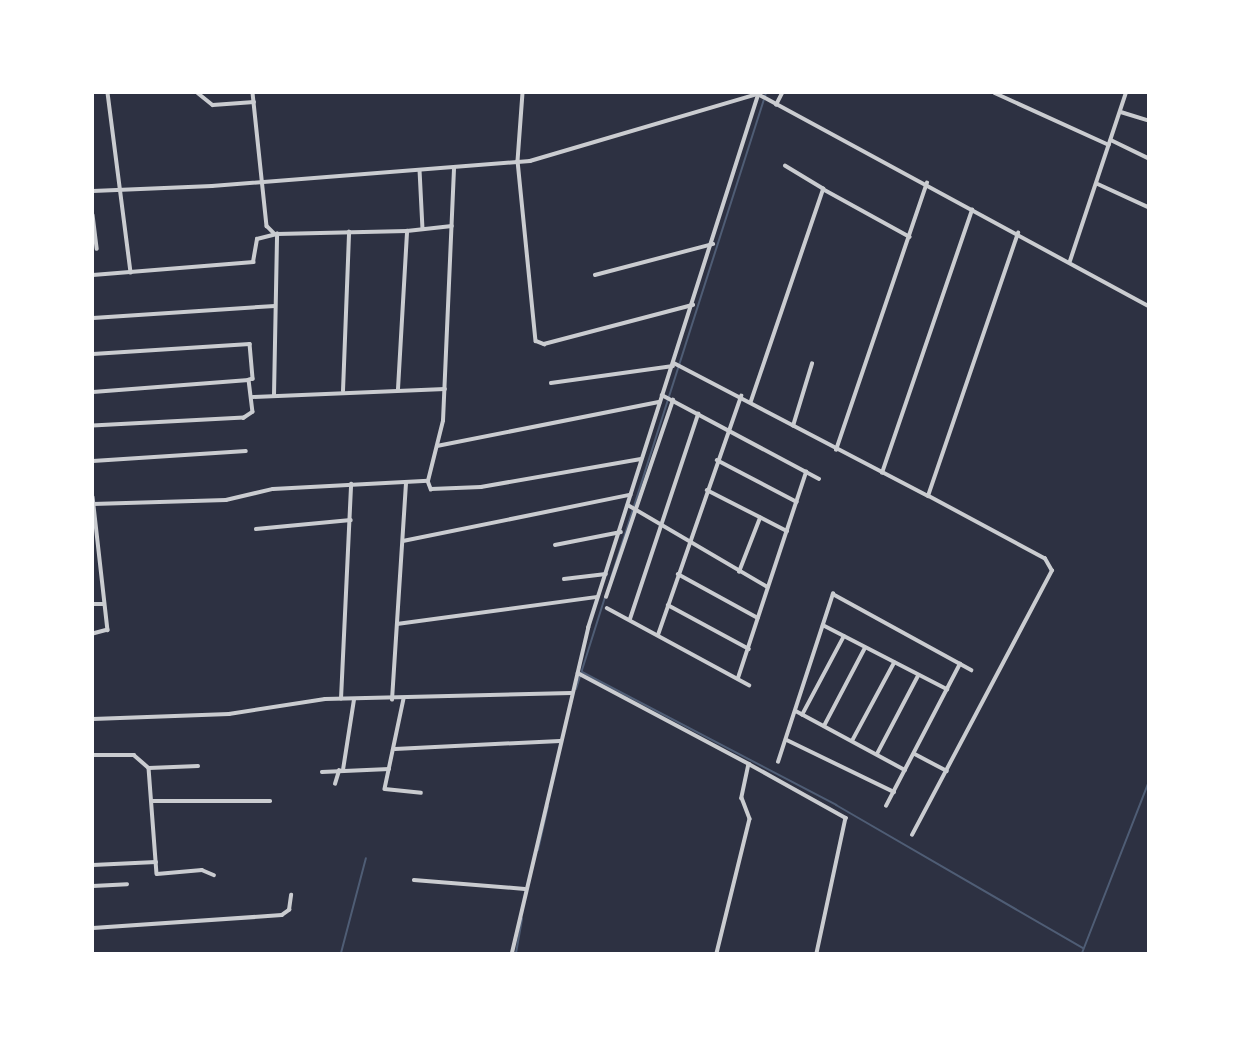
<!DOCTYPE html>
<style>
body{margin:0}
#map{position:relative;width:1241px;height:1046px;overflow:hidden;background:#2d3142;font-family:"Open Sans",sans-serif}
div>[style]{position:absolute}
.stream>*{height:2px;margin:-1px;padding:0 1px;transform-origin:1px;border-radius:1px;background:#4f5d75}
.minor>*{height:3.5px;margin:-1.75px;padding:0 1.75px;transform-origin:1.75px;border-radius:1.75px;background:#caccd0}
span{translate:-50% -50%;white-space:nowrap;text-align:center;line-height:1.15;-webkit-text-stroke:6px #fff;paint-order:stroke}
.frame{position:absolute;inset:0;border:94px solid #fff;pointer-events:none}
</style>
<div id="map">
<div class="stream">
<i style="left:611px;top:578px;width:509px;rotate:-72.28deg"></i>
<i style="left:582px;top:672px;width:287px;rotate:27.6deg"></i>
<i style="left:836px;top:805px;width:285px;rotate:30.1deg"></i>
<i style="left:576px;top:689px;width:96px;rotate:-72.5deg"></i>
<i style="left:538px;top:850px;width:45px;rotate:-77.2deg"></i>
<i style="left:341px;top:953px;width:98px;rotate:-75.3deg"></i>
<i style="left:516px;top:953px;width:35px;rotate:-80deg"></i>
<i style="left:1082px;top:953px;width:181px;rotate:-68.7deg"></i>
</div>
<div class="minor">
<i style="left:108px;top:93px;width:181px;rotate:82.7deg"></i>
<i style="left:198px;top:93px;width:19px;rotate:39deg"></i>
<i style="left:213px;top:105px;width:41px;rotate:-4.2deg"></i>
<i style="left:253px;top:93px;width:134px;rotate:84deg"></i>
<i style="left:267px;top:226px;width:11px;rotate:45deg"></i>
<i style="left:523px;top:93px;width:68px;rotate:94.2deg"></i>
<i style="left:518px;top:161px;width:181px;rotate:84.3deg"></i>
<i style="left:536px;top:341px;width:9px;rotate:21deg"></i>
<i style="left:544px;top:344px;width:154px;rotate:-14.7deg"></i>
<i style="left:995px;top:93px;width:125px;rotate:24.5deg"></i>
<i style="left:776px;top:105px;width:13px;rotate:-63deg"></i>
<i style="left:1121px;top:112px;width:28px;rotate:17deg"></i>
<i style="left:1111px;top:140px;width:41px;rotate:25.9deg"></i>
<i style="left:420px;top:170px;width:59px;rotate:87.1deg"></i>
<i style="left:1098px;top:184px;width:55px;rotate:24.7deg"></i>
<i style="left:823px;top:189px;width:99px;rotate:28.9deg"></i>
<i style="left:93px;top:191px;width:119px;rotate:-2.4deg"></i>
<i style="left:212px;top:186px;width:319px;rotate:-4.5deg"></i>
<i style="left:530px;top:161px;width:238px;rotate:-16.4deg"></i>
<i style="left:758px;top:94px;width:444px;rotate:28.5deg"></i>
<i style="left:93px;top:215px;width:34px;rotate:83deg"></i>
<i style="left:1070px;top:261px;width:177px;rotate:-71.6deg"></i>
<i style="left:93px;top:275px;width:161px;rotate:-4.6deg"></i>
<i style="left:253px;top:262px;width:23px;rotate:-80deg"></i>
<i style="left:257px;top:239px;width:21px;rotate:-14deg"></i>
<i style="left:277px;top:234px;width:130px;rotate:-1.3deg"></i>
<i style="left:407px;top:231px;width:45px;rotate:-6.3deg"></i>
<i style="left:595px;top:275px;width:122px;rotate:-14.7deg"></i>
<i style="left:93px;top:318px;width:182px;rotate:-3.8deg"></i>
<i style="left:93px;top:354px;width:157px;rotate:-3.6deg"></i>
<i style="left:250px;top:344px;width:35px;rotate:85deg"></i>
<i style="left:253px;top:379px;width:4px;rotate:166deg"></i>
<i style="left:674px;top:363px;width:287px;rotate:27.6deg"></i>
<i style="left:928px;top:496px;width:278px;rotate:-71.1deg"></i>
<i style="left:551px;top:383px;width:123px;rotate:-7.9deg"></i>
<i style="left:398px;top:389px;width:158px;rotate:-86.7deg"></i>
<i style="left:343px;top:391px;width:159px;rotate:-87.8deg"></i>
<i style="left:93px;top:392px;width:156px;rotate:-4.4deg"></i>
<i style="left:249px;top:380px;width:32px;rotate:83deg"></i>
<i style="left:253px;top:412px;width:11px;rotate:146deg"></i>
<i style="left:244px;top:418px;width:151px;rotate:177deg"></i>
<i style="left:274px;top:395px;width:161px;rotate:-88.9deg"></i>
<i style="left:662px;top:395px;width:178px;rotate:28.1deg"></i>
<i style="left:253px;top:397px;width:192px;rotate:-2.4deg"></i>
<i style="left:751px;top:401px;width:224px;rotate:-71.2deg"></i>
<i style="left:823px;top:189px;width:44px;rotate:-148.8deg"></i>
<i style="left:793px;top:426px;width:65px;rotate:-73deg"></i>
<i style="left:437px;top:446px;width:227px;rotate:-11.2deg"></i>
<i style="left:836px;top:450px;width:282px;rotate:-71.2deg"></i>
<i style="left:717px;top:460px;width:90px;rotate:27.7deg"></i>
<i style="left:93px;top:461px;width:153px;rotate:-3.7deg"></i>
<i style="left:882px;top:473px;width:278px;rotate:-71.1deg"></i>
<i style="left:428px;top:481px;width:62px;rotate:-76deg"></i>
<i style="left:443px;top:421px;width:253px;rotate:-87.5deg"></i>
<i style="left:428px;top:481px;width:9px;rotate:69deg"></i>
<i style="left:431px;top:489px;width:50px;rotate:-2.3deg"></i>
<i style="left:481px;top:487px;width:162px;rotate:-9.9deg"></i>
<i style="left:707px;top:490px;width:90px;rotate:27.1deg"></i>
<i style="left:93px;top:497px;width:134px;rotate:83.6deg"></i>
<i style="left:108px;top:630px;width:16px;rotate:165deg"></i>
<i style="left:93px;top:504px;width:133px;rotate:-1.7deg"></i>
<i style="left:226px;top:500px;width:48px;rotate:-13.2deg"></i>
<i style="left:273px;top:489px;width:155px;rotate:-3deg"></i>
<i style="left:628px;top:505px;width:162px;rotate:30.4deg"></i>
<i style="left:256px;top:529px;width:95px;rotate:-5.4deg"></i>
<i style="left:403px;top:541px;width:232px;rotate:-11.5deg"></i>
<i style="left:555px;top:545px;width:67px;rotate:-11.1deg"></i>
<i style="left:739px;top:572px;width:58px;rotate:-68.7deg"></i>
<i style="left:678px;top:574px;width:91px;rotate:28.8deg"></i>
<i style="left:564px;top:579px;width:42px;rotate:-6.8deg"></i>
<i style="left:606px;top:597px;width:208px;rotate:-71.2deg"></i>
<i style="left:93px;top:604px;width:10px"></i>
<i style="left:668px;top:605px;width:92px;rotate:28.5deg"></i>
<i style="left:607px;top:608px;width:162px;rotate:28.5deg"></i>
<i style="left:630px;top:619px;width:216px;rotate:-71.6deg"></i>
<i style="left:397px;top:624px;width:202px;rotate:-7.7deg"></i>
<i style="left:823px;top:625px;width:140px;rotate:27.3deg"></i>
<i style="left:658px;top:635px;width:253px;rotate:-70.8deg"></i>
<i style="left:578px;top:673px;width:194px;rotate:28deg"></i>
<i style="left:749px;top:764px;width:35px;rotate:102deg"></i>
<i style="left:742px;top:798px;width:22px;rotate:69deg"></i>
<i style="left:750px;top:819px;width:138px;rotate:103.8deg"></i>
<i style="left:738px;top:678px;width:217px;rotate:-71.7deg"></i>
<i style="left:341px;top:699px;width:215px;rotate:-87.3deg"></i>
<i style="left:404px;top:699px;width:92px;rotate:101.9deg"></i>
<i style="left:385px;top:789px;width:36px;rotate:6deg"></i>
<i style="left:392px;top:700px;width:218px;rotate:-86.3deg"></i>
<i style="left:796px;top:711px;width:124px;rotate:28.4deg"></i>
<i style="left:802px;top:715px;width:89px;rotate:-62deg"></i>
<i style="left:93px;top:719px;width:136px;rotate:-2.1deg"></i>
<i style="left:229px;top:714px;width:97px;rotate:-8.9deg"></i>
<i style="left:325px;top:699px;width:246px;rotate:-1.4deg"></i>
<i style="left:824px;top:726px;width:88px;rotate:-62.3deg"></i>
<i style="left:787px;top:740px;width:119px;rotate:25.9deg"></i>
<i style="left:852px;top:741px;width:89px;rotate:-61.7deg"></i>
<i style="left:395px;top:749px;width:165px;rotate:-2.8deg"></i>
<i style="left:877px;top:754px;width:88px;rotate:-62.3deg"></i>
<i style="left:915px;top:754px;width:36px;rotate:28deg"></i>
<i style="left:93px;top:755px;width:41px"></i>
<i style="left:134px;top:755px;width:20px;rotate:41deg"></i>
<i style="left:149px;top:768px;width:106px;rotate:85.7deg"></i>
<i style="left:157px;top:874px;width:45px;rotate:-5.1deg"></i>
<i style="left:202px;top:870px;width:13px;rotate:23deg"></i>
<i style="left:778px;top:762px;width:177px;rotate:-71.9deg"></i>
<i style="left:833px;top:594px;width:158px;rotate:28.8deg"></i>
<i style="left:749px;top:764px;width:111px;rotate:29.1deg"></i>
<i style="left:846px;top:818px;width:138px;rotate:102.1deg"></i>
<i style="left:149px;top:768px;width:49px;rotate:-2.3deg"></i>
<i style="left:343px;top:770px;width:71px;rotate:-81.1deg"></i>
<i style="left:322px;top:772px;width:67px;rotate:-2.6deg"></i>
<i style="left:335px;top:784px;width:14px;rotate:-73deg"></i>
<i style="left:153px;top:801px;width:117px"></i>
<i style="left:886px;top:806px;width:160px;rotate:-62.5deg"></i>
<i style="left:912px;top:835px;width:299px;rotate:-62.1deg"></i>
<i style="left:1052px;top:571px;width:14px;rotate:-120deg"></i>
<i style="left:1045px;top:559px;width:133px;rotate:-151.7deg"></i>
<i style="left:93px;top:865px;width:63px;rotate:-2.7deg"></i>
<i style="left:414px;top:880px;width:111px;rotate:4.6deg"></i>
<i style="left:93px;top:886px;width:34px;rotate:-3deg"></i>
<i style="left:93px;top:928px;width:189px;rotate:-3.9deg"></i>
<i style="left:282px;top:915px;width:9px;rotate:-36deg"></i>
<i style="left:289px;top:910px;width:15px;rotate:-82deg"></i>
<i style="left:512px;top:953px;width:334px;rotate:-76.8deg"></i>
<i style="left:588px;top:628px;width:559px;rotate:-72.31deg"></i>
</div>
<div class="frame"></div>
</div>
